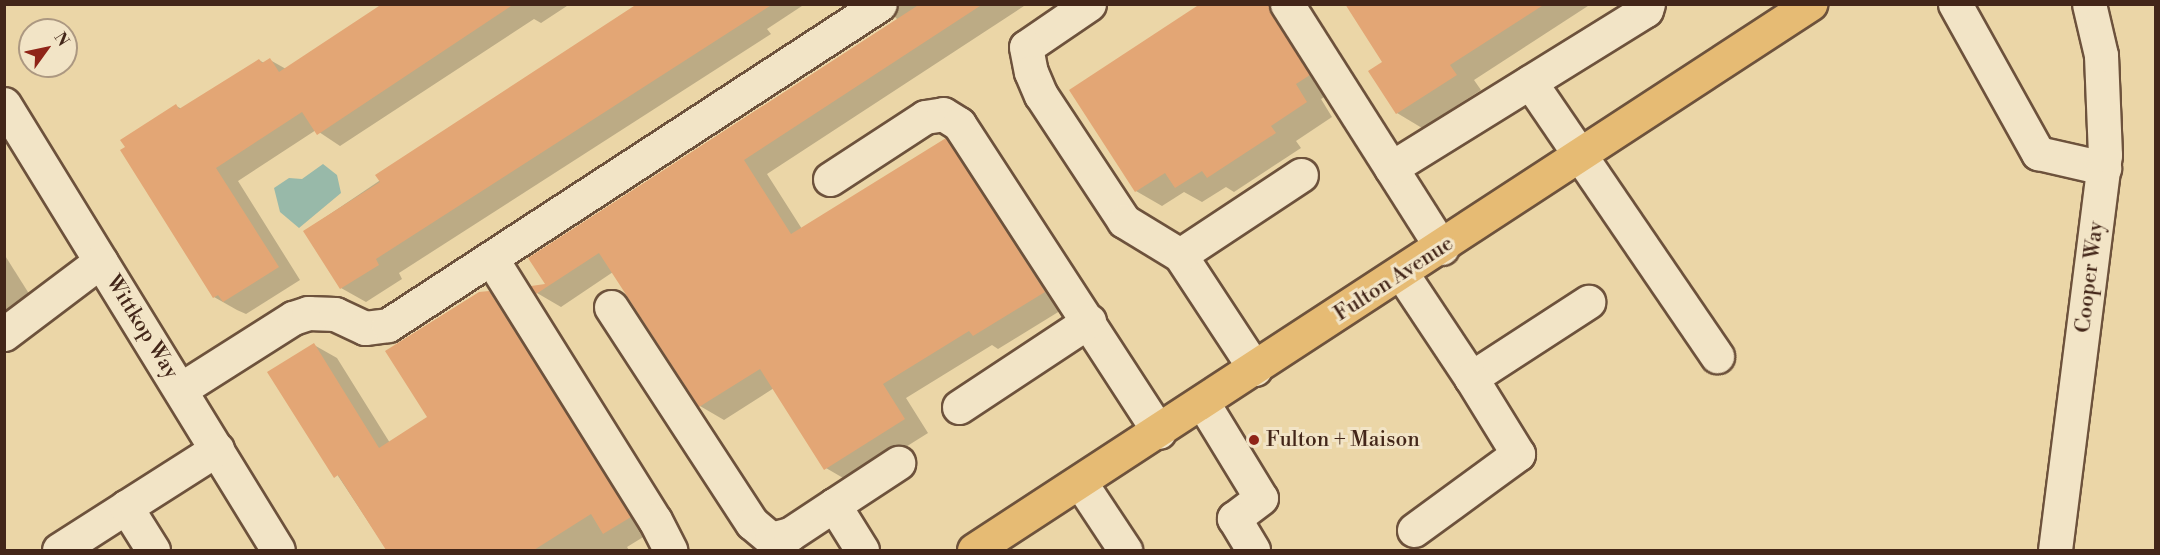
<!DOCTYPE html>
<style>
body{margin:0}
#map{position:relative;width:2160px;height:555px;overflow:hidden;background:#ebd6a7;font-family:"Libre Bodoni",serif}
div>[style]{position:absolute}
.water>*{inset:0;background:#98b9a9}
.shadow>*{inset:0;background:#0003}
.building>*{inset:0;background:#e3a675}
.roads{filter:drop-shadow(2px 0 #6d523c) drop-shadow(-2px 0 #6d523c) drop-shadow(0 2px #6d523c) drop-shadow(0 -2px #6d523c)}
.minor>*{height:33px;margin:-16.5px;padding:0 16.5px;transform-origin:16.5px;border-radius:16.5px;background:#f2e4c6}
.major>*{height:33px;margin:-16.5px;padding:0 16.5px;transform-origin:16.5px;border-radius:16.5px;background:#e6bb74}
.dots>*{width:16px;height:16px;translate:-50% -50%;box-sizing:border-box;border:3px solid #f2e4c6;border-radius:50%}
span{translate:-50% -50%;white-space:nowrap;text-align:center;line-height:1.15;-webkit-text-stroke:6px #f2e4c6;paint-order:stroke}
.street-label{font-size:21px;color:#432619}
.poi-label{font-size:21px;color:#432619}
.left{translate:0 -50%;text-align:left}
.frame{position:absolute;inset:0;border:6px solid #432619;pointer-events:none}
.north{position:absolute;left:18px;top:18px;width:60px;height:60px;box-sizing:border-box;background:#f2e4c6;border:2px solid #ac9881;border-radius:50%;rotate:57deg;font-size:16px;font-weight:700;line-height:24px;text-align:center;color:#432619}
.north::after{content:'';display:block;margin:auto;width:21px;height:27px;background:#8f2418;clip-path:polygon(50% 0,100% 100%,50% 72%,0 100%)}
</style>
<div id="map">
<div class="water">
<i style="clip-path:polygon(323px 164px,337px 175px,341px 193px,299px 228px,280px 212px,274px 188px,289px 178px,302px 179px)"></i>
</div>
<div class="shadow">
<i style="clip-path:polygon(386px 4px,570px 4px,541px 23px,534px 19px,340px 146px,316px 130px,238px 181px,300px 280px,246px 314px,237px 310px,214px 297px,176px 106px,182px 109px,259px 60px,264px 63px,270px 60px,286px 69px)"></i>
<i style="clip-path:polygon(641px 4px,805px 4px,767px 29px,771px 34px,399px 273px,402px 279px,366px 302px,341px 288px,305px 231px)"></i>
<i style="clip-path:polygon(900px 4px,1027px 4px,767px 174px,802px 229px,946px 140px,970px 153px,1068px 306px,998px 349px,992px 345px,906px 398px,928px 433px,850px 482px,826px 468px,774px 388px,724px 420px,700px 406px,613px 272px,561px 307px,537px 293px,898px 21px,895px 16px)"></i>
<i style="clip-path:polygon(1202px 4px,1282px 4px,1335px 90px,1321px 99px,1332px 117px,1296px 141px,1301px 148px,1234px 192px,1226px 187px,1202px 202px,1184px 192px,1162px 206px,1136px 191px)"></i>
<i style="clip-path:polygon(1346px 4px,1591px 4px,1474px 80px,1481px 90px,1422px 128px,1397px 113px,1370px 71px,1384px 63px)"></i>
<i style="clip-path:polygon(4px 254px,33px 300px,4px 319px)"></i>
<i style="clip-path:polygon(489px 292px,513px 306px,653px 531px,627px 547px,629px 550px,387px 550px,270px 373px,314px 345px,337px 358px,390px 443px,429px 418px)"></i>
</div>
<div class="building">
<i style="clip-path:polygon(382px 4px,514px 4px,317px 135px,302px 112px,216px 168px,279px 267px,223px 302px,218px 295px,213px 298px,120px 150px,125px 147px,120px 140px,176px 104px,179px 109px,259px 59px,262px 63px,270px 58px,279px 72px)"></i>
<i style="clip-path:polygon(637px 4px,773px 4px,376px 259px,379px 265px,340px 289px,303px 231px,380px 182px,375px 175px)"></i>
<i style="clip-path:polygon(920px 4px,983px 4px,744px 160px,791px 234px,946px 138px,1045px 292px,973px 336px,969px 331px,883px 384px,905px 419px,824px 470px,760px 369px,699px 407px,599px 253px,536px 294px,531px 286px,545px 284px,528px 258px)"></i>
<i style="clip-path:polygon(1200px 4px,1268px 4px,1310px 75px,1296px 84px,1307px 102px,1271px 126px,1276px 133px,1207px 178px,1202px 171px,1175px 188px,1165px 173px,1135px 192px,1069px 90px)"></i>
<i style="clip-path:polygon(1345px 4px,1545px 4px,1450px 65px,1457px 75px,1396px 114px,1368px 71px,1382px 62px)"></i>
<i style="clip-path:polygon(489px 291px,631px 517px,603px 534px,591px 514px,534px 550px,386px 550px,338px 475px,334px 478px,267px 372px,314px 343px,379px 448px,427px 417px,385px 351px,479px 292px)"></i>
</div>
<div class="roads">
<div class="minor">
<i style="left:1089px;top:4px;width:76px;rotate:145.7deg"></i>
<i style="left:1026px;top:47px;width:25px;rotate:79deg"></i>
<i style="left:1031px;top:72px;width:25px;rotate:67deg"></i>
<i style="left:1041px;top:95px;width:151px;rotate:56.6deg"></i>
<i style="left:1124px;top:221px;width:66px;rotate:31.3deg"></i>
<i style="left:1287px;top:4px;width:289px;rotate:57.6deg"></i>
<i style="left:1955px;top:4px;width:171px;rotate:60.9deg"></i>
<i style="left:2038px;top:153px;width:68px;rotate:12.8deg"></i>
<i style="left:1530px;top:82px;width:332px;rotate:55.7deg"></i>
<i style="left:4px;top:104px;width:523px;rotate:58.44deg"></i>
<i style="left:1391px;top:168px;width:300px;rotate:-31.8deg"></i>
<i style="left:1646px;top:10px;width:6px;rotate:-72deg"></i>
<i style="left:830px;top:179px;width:113px;rotate:-33.1deg"></i>
<i style="left:925px;top:117px;width:18px;rotate:-9deg"></i>
<i style="left:943px;top:114px;width:19px;rotate:32deg"></i>
<i style="left:959px;top:124px;width:367px;rotate:57deg"></i>
<i style="left:491px;top:258px;width:309px;rotate:58deg"></i>
<i style="left:655px;top:520px;width:34px;rotate:63deg"></i>
<i style="left:1402px;top:274px;width:125px;rotate:56.4deg"></i>
<i style="left:1471px;top:378px;width:140px;rotate:-33deg"></i>
<i style="left:611px;top:307px;width:258px;rotate:56.9deg"></i>
<i style="left:752px;top:523px;width:25px;rotate:40deg"></i>
<i style="left:771px;top:539px;width:20px;rotate:-15deg"></i>
<i style="left:790px;top:534px;width:53px;rotate:-33.4deg"></i>
<i style="left:834px;top:505px;width:53px;rotate:58.1deg"></i>
<i style="left:4px;top:334px;width:121px;rotate:-37deg"></i>
<i style="left:1255px;top:369px;width:136px;rotate:-123.3deg"></i>
<i style="left:1180px;top:255px;width:145px;rotate:-33.5deg"></i>
<i style="left:181px;top:389px;width:133px;rotate:-32.4deg"></i>
<i style="left:293px;top:318px;width:16px;rotate:-18deg"></i>
<i style="left:308px;top:313px;width:27px;rotate:2deg"></i>
<i style="left:335px;top:314px;width:33px;rotate:25deg"></i>
<i style="left:365px;top:328px;width:23px;rotate:-7deg"></i>
<i style="left:388px;top:325px;width:587px;rotate:-33.12deg"></i>
<i style="left:1203px;top:403px;width:111px;rotate:58.6deg"></i>
<i style="left:1261px;top:498px;width:34px;rotate:143deg"></i>
<i style="left:1234px;top:518px;width:37px;rotate:59deg"></i>
<i style="left:959px;top:407px;width:156px;rotate:-33.5deg"></i>
<i style="left:1080px;top:482px;width:82px;rotate:56.5deg"></i>
<i style="left:834px;top:505px;width:77px;rotate:-33.3deg"></i>
<i style="left:1414px;top:530px;width:129px;rotate:-36.2deg"></i>
<i style="left:1518px;top:454px;width:89px;rotate:-121.7deg"></i>
<i style="left:59px;top:550px;width:80px;rotate:-32.7deg"></i>
<i style="left:153px;top:550px;width:51px;rotate:-122.1deg"></i>
<i style="left:126px;top:507px;width:108px;rotate:-32.5deg"></i>
<i style="left:2055px;top:550px;width:398px;rotate:-82.8deg"></i>
<i style="left:2105px;top:155px;width:100px;rotate:-92.3deg"></i>
<i style="left:2101px;top:55px;width:52px;rotate:-103.2deg"></i>
</div>
<div class="major">
<i style="left:974px;top:550px;width:999px;rotate:-33.15deg"></i>
</div>
</div>
<div class="dots">
<i style="left:1254px;top:440px;background:#8f2418"></i>
</div>
<div class="street-label">
<span style="left:2090px;top:277px;rotate:-83deg">Cooper Way</span>
<span style="left:1394px;top:279px;rotate:-33deg">Fulton Avenue</span>
<span style="left:142px;top:327px;rotate:58deg">Wittkop Way</span>
</div>
<div class="poi-label">
<span class="left" style="left:1266px;top:440px">Fulton + Maison</span>
</div>
<div class="frame"></div>
<div class="north">N</div>
</div>
